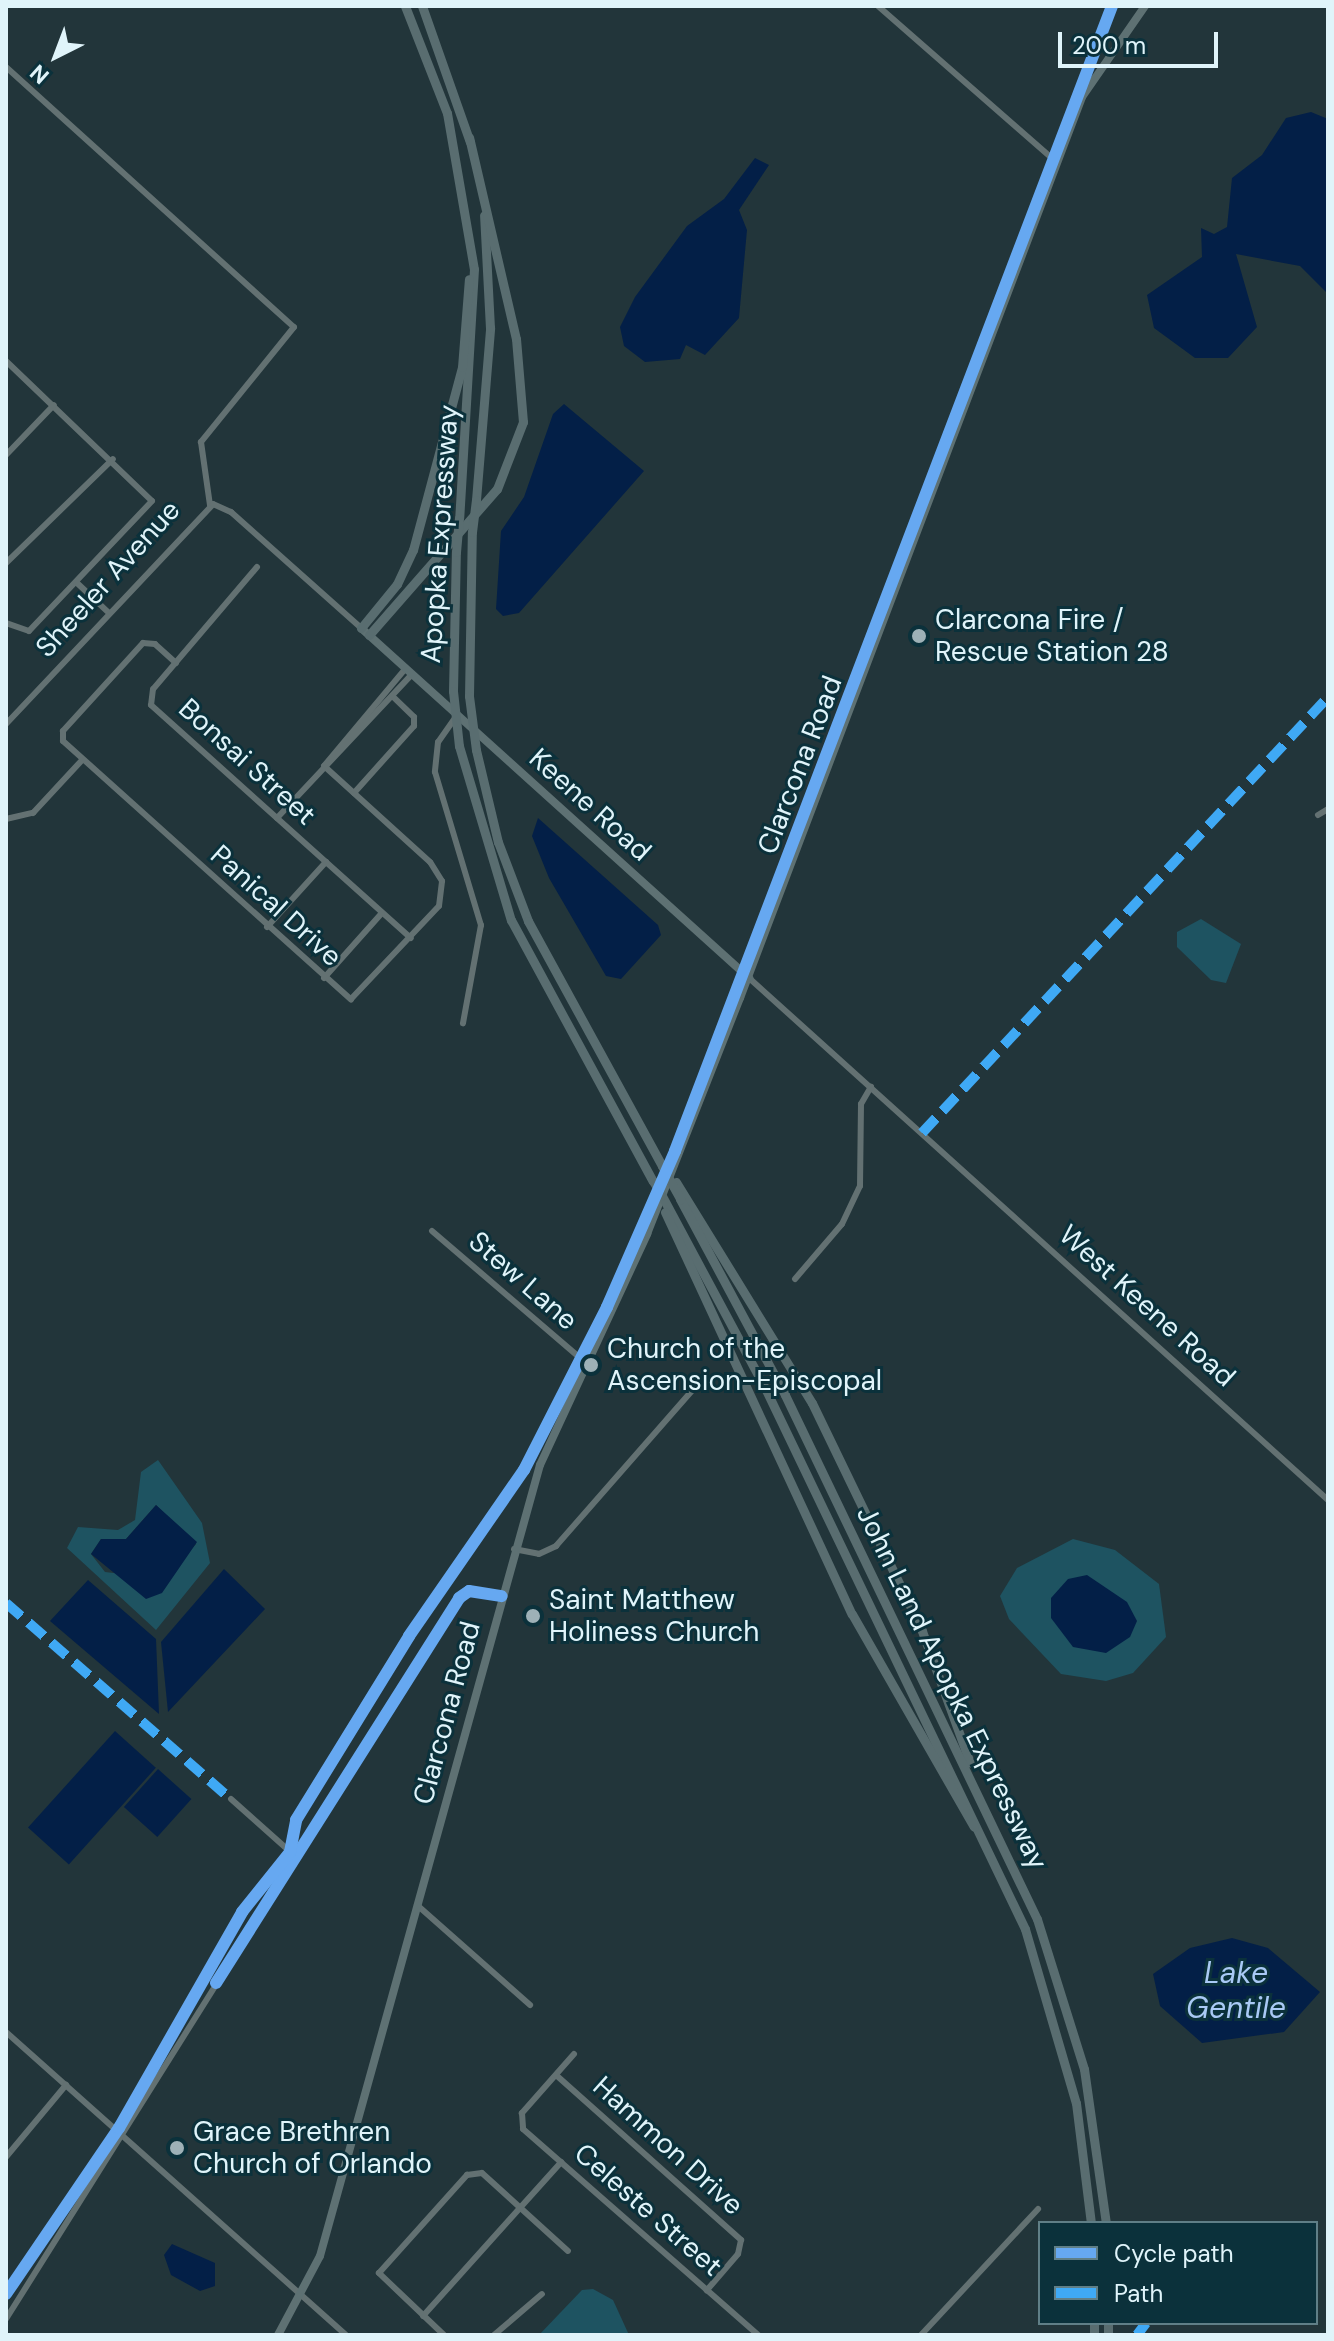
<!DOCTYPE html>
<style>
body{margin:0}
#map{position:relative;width:1334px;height:2341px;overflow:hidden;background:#22353a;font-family:"DM Sans",sans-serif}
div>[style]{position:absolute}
.green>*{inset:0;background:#1e5361}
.water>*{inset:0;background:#031f47;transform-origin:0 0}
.minor>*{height:6px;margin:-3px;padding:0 3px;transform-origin:3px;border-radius:3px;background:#637172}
.major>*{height:8px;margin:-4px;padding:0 4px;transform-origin:4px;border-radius:4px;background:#5e7173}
.highway>*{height:9px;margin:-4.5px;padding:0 4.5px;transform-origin:4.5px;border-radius:4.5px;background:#596d70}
.highway-bridge>*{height:9px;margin:-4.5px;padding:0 4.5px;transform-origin:4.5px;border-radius:4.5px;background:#596d70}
.quiet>*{height:10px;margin-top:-5px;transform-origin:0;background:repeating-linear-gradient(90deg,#3fa9f5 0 20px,transparent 0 30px)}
.cycleway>*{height:12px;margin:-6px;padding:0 6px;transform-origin:6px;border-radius:6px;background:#66a8f1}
.dots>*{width:22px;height:22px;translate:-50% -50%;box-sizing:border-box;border:4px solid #0b313b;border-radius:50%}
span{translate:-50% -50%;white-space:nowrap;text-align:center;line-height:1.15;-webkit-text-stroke:6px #0b313b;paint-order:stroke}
.street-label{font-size:28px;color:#e0f4fa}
.poi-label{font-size:28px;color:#e0f4fa}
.left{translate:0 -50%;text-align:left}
.water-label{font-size:30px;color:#a9c9f5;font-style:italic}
.frame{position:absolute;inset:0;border:8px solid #e0f4fa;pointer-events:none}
.legend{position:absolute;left:1038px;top:2221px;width:280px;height:104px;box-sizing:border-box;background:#0b313b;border:2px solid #607f87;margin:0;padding:10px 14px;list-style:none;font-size:24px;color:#e0f4fa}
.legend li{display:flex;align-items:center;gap:16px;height:40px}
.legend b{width:40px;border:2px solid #607f87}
.north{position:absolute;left:16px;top:16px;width:80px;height:80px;-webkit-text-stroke:6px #0b313b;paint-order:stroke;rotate:222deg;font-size:22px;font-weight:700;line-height:32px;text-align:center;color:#e0f4fa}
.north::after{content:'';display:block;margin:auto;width:28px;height:36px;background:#e0f4fa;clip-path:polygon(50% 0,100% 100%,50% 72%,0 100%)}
.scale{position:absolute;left:1058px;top:32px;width:160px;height:36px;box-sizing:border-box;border:4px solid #e0f4fa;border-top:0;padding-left:10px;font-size:24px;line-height:28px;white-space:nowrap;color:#e0f4fa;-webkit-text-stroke:6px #0b313b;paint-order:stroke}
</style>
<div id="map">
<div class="green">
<i style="clip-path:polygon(1201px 919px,1241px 944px,1226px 983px,1211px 980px,1177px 947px,1177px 932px)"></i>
<i style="clip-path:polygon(evenodd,158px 1460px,202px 1523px,210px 1563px,156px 1630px,67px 1548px,78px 1527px,118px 1530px,135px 1520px,141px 1472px,158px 1460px,156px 1505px,196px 1544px,165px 1579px,105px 1572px,91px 1554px,101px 1539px,126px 1539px,156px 1505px)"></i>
<i style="clip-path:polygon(1073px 1539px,1115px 1550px,1159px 1584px,1166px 1637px,1133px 1673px,1106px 1681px,1061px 1674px,1009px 1619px,1000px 1596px,1017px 1568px)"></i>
<i style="clip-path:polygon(593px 2289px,613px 2300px,629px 2335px,539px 2335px,582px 2290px)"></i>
</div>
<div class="water">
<i style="clip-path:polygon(1311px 112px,1328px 119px,1328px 294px,1300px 266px,1236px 254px,1257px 327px,1228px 358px,1195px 358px,1154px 328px,1147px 295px,1202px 257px,1201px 228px,1214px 234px,1227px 227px,1232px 178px,1262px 155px,1286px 118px)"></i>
<i style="clip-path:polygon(755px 158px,769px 165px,739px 210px,747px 230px,739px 318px,705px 355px,686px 345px,680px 359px,645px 362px,624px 346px,620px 327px,635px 297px,687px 226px,724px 199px)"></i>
<i style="clip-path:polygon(564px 404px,644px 471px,519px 613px,503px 616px,496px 609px,501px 531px,524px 497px,553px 414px)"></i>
<i style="clip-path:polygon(538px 818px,658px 925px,661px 935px,621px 979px,606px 976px,549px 878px,532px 836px)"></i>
<i style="clip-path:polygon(156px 1505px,197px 1542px,162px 1593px,146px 1599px,91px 1554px,101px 1539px,126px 1539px)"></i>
<i style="clip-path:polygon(224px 1569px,265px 1609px,168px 1712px,161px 1642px)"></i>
<i style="clip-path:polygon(1087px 1575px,1127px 1602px,1137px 1621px,1130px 1637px,1106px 1653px,1073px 1647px,1051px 1618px,1051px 1598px,1068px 1579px)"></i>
<i style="clip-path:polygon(88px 1580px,156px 1639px,159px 1714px,50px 1621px)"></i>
<i style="left:115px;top:1731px;width:55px;height:130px;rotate:42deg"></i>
<i style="left:158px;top:1769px;width:45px;height:51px;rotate:42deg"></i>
<i style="clip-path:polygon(1232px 1938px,1268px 1948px,1320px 1992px,1284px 2032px,1202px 2043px,1160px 2006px,1153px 1974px,1190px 1948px)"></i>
<i style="clip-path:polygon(172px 2244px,215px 2263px,215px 2286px,200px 2291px,171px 2275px,164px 2255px)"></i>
</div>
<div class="minor">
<i style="left:878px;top:6px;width:237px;rotate:41.2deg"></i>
<i style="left:6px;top:67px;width:388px;rotate:42.1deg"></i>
<i style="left:294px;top:327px;width:148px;rotate:129deg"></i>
<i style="left:201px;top:442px;width:64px;rotate:81.9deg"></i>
<i style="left:6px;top:361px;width:202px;rotate:43.8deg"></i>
<i style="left:152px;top:501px;width:179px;rotate:133.4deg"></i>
<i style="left:29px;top:631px;width:24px;rotate:-161deg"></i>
<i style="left:6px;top:455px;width:69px;rotate:-46.2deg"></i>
<i style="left:6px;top:563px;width:149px;rotate:-44.2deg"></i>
<i style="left:257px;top:567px;width:160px;rotate:130.4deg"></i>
<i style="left:153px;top:689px;width:16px;rotate:97deg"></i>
<i style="left:151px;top:705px;width:349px;rotate:41.9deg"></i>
<i style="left:76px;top:582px;width:44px;rotate:43.2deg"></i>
<i style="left:176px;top:663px;width:28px;rotate:-138deg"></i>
<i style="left:155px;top:644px;width:12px;rotate:-175deg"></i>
<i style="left:143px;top:643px;width:119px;rotate:132.3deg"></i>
<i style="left:63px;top:731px;width:10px;rotate:90deg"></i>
<i style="left:63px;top:741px;width:387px;rotate:41.9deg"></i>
<i style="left:351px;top:999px;width:128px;rotate:-46.6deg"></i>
<i style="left:439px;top:906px;width:25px;rotate:-83deg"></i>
<i style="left:442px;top:881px;width:22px;rotate:-122deg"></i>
<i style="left:430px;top:862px;width:143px;rotate:-137.8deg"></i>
<i style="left:455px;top:718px;width:29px;rotate:125deg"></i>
<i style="left:438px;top:742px;width:30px;rotate:96deg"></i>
<i style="left:435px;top:772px;width:160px;rotate:73.3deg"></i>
<i style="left:481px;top:925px;width:100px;rotate:100.4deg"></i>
<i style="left:6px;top:724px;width:302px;rotate:-46.7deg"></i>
<i style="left:213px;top:504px;width:20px;rotate:24deg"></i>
<i style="left:231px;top:512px;width:174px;rotate:41.7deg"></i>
<i style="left:324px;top:766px;width:126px;rotate:-50.1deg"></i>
<i style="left:354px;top:793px;width:90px;rotate:-48.2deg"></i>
<i style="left:414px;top:726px;width:9px;rotate:-90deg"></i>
<i style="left:414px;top:717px;width:30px;rotate:-136deg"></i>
<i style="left:1318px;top:815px;width:12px;rotate:-31deg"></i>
<i style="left:277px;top:818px;width:197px;rotate:-46.8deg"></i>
<i style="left:6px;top:819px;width:28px;rotate:-13deg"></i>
<i style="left:33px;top:813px;width:72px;rotate:-47.2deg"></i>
<i style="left:267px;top:927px;width:88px;rotate:-47.8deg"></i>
<i style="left:324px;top:978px;width:87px;rotate:-48.3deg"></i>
<i style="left:749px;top:978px;width:780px;rotate:42.04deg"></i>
<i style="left:432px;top:1231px;width:203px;rotate:40.6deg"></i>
<i style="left:795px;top:1279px;width:72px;rotate:-49.5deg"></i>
<i style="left:842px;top:1224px;width:42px;rotate:-64.7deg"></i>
<i style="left:860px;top:1186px;width:82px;rotate:-89.3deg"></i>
<i style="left:861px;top:1104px;width:20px;rotate:-60deg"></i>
<i style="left:514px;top:1549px;width:25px;rotate:11deg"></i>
<i style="left:539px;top:1554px;width:19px;rotate:-25deg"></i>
<i style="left:556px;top:1546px;width:226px;rotate:-48.8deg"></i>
<i style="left:231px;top:1799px;width:86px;rotate:41.7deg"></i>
<i style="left:417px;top:1905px;width:151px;rotate:41.5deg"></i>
<i style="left:6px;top:2032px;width:455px;rotate:41.7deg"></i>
<i style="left:574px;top:2054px;width:79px;rotate:131.4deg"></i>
<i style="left:522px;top:2113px;width:16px;rotate:86deg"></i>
<i style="left:523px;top:2129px;width:313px;rotate:41.2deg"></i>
<i style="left:556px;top:2075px;width:248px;rotate:41.7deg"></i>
<i style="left:741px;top:2240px;width:14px;rotate:102deg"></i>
<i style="left:738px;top:2254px;width:48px;rotate:130.7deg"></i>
<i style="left:6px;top:2157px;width:94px;rotate:-50.2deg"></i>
<i style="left:423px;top:2316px;width:207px;rotate:-48.1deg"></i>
<i style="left:6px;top:2319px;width:851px;rotate:-57.86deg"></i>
<i style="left:459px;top:1598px;width:12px;rotate:-35deg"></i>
<i style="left:469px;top:1591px;width:33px;rotate:9deg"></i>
<i style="left:444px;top:2335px;width:90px;rotate:-136.4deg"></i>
<i style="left:379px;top:2273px;width:132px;rotate:-48.1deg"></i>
<i style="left:467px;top:2175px;width:15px;rotate:-8deg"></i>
<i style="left:482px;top:2173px;width:116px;rotate:42.2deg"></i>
<i style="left:494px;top:2335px;width:63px;rotate:-40.5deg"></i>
<i style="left:921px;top:2335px;width:172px;rotate:-47.1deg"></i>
</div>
<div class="major">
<i style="left:361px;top:628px;width:523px;rotate:42.05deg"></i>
<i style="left:278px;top:2335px;width:89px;rotate:-62deg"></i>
<i style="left:320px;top:2256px;width:821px;rotate:-74.46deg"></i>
<i style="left:540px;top:1465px;width:255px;rotate:-65.1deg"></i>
<i style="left:647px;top:1234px;width:254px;rotate:-68.5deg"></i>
<i style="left:740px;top:998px;width:964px;rotate:-69.21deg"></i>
<i style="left:1082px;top:97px;width:111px;rotate:-55.3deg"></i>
</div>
<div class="highway">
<i style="left:405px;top:6px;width:115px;rotate:68.6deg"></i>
<i style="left:447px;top:113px;width:158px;rotate:80.2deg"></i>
<i style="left:474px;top:269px;width:249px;rotate:93.4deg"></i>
<i style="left:422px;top:6px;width:144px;rotate:70.6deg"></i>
<i style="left:476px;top:500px;width:173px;rotate:-85.3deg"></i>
<i style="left:490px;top:328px;width:113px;rotate:-93deg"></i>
<i style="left:361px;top:628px;width:57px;rotate:-50.7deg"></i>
<i style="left:397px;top:584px;width:38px;rotate:-65deg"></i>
<i style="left:413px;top:550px;width:189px;rotate:-75deg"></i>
<i style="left:462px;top:367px;width:88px;rotate:-85.5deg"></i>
<i style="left:369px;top:635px;width:194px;rotate:-48.8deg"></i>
<i style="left:497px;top:489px;width:72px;rotate:-68.8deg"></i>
<i style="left:523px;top:422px;width:83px;rotate:-94.8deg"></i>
<i style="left:516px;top:339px;width:207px;rotate:-103.1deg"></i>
<i style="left:453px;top:691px;width:139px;rotate:-88.8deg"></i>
<i style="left:469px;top:696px;width:164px;rotate:-89deg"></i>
<i style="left:459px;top:746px;width:182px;rotate:73.4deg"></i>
<i style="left:511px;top:920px;width:297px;rotate:61.5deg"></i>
<i style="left:476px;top:750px;width:95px;rotate:76.6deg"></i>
<i style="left:498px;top:842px;width:85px;rotate:69.2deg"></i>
<i style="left:528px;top:921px;width:279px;rotate:61.3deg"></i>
<i style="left:676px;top:1182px;width:259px;rotate:58.4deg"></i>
<i style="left:812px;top:1403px;width:253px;rotate:64.2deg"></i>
<i style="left:922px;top:1631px;width:140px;rotate:70deg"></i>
<i style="left:662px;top:1196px;width:218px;rotate:61.8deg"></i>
<i style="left:765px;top:1388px;width:600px;rotate:64.33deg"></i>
<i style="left:1025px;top:1929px;width:181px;rotate:73.7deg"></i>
<i style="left:1076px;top:2103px;width:121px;rotate:82.9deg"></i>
<i style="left:680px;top:1199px;width:222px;rotate:61.8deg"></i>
<i style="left:785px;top:1395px;width:581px;rotate:64.32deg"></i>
<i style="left:1037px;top:1919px;width:157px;rotate:72.6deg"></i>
<i style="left:1084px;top:2069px;width:156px;rotate:81.9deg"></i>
<i style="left:665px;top:1212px;width:443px;rotate:65.1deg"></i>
<i style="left:852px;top:1614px;width:245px;rotate:60.2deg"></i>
<i style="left:1094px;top:2335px;width:12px;rotate:-90deg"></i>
<i style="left:1108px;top:2335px;width:12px;rotate:-90deg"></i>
</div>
<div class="highway-bridge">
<i style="left:472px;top:532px;width:32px;rotate:-83deg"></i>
<i style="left:456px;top:552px;width:34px;rotate:-85deg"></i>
<i style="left:453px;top:691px;width:55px;rotate:83.8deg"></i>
<i style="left:469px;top:696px;width:54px;rotate:82.6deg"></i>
<i style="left:662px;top:1166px;width:38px;rotate:61deg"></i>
<i style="left:653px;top:1181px;width:17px;rotate:59deg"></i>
</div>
<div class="quiet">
<i style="left:922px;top:1133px;width:596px;rotate:-47.04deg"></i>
<i style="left:6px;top:1603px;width:298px;rotate:41.1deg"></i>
<i style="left:1137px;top:2335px;width:15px;rotate:-53deg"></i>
</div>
<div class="cycleway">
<i style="left:216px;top:1983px;width:455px;rotate:-57.7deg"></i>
<i style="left:459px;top:1598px;width:12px;rotate:-35deg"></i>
<i style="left:469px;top:1591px;width:33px;rotate:9deg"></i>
<i style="left:6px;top:2294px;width:201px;rotate:-55.8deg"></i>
<i style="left:119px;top:2128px;width:249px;rotate:-60.3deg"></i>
<i style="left:242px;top:1912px;width:77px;rotate:-51.3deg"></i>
<i style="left:290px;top:1852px;width:33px;rotate:-79deg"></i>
<i style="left:296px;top:1820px;width:216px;rotate:-58.4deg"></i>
<i style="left:409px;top:1636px;width:202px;rotate:-55.3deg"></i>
<i style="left:524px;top:1470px;width:183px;rotate:-63deg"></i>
<i style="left:607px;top:1307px;width:170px;rotate:-66.4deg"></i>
<i style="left:675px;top:1151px;width:1226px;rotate:-69.11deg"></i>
</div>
<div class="dots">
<i style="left:919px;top:636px;background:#9eb1b7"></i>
<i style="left:591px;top:1365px;background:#9eb1b7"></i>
<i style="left:533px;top:1616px;background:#9eb1b7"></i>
<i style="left:177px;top:2148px;background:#9eb1b7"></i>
</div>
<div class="street-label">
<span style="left:440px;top:534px;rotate:-86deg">Apopka Expressway</span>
<span style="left:108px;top:579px;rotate:-48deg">Sheeler Avenue</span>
<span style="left:247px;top:762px;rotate:42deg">Bonsai Street</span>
<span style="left:800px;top:765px;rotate:-69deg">Clarcona Road</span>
<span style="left:590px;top:805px;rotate:42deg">Keene Road</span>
<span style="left:276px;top:906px;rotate:42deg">Panical Drive</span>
<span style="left:523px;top:1281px;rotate:41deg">Stew Lane</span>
<span style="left:1147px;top:1306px;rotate:42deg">West Keene Road</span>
<span style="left:952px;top:1688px;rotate:64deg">John Land Apopka Expressway</span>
<span style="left:447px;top:1713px;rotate:-75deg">Clarcona Road</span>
<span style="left:668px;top:2146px;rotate:42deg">Hammon Drive</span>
<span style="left:648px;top:2210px;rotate:41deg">Celeste Street</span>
</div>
<div class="poi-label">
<span class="left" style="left:935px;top:636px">Clarcona Fire /<br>Rescue Station 28</span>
<span class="left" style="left:607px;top:1365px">Church of the<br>Ascension-Episcopal</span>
<span class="left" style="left:549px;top:1616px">Saint Matthew<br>Holiness Church</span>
<span class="left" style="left:193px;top:2148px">Grace Brethren<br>Church of Orlando</span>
</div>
<div class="water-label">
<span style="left:1236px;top:1990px">Lake<br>Gentile</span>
</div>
<div class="frame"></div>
<ul class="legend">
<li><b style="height:10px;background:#66a8f1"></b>Cycle path</li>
<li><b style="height:10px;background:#3fa9f5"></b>Path</li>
</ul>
<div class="north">N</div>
<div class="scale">200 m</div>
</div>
